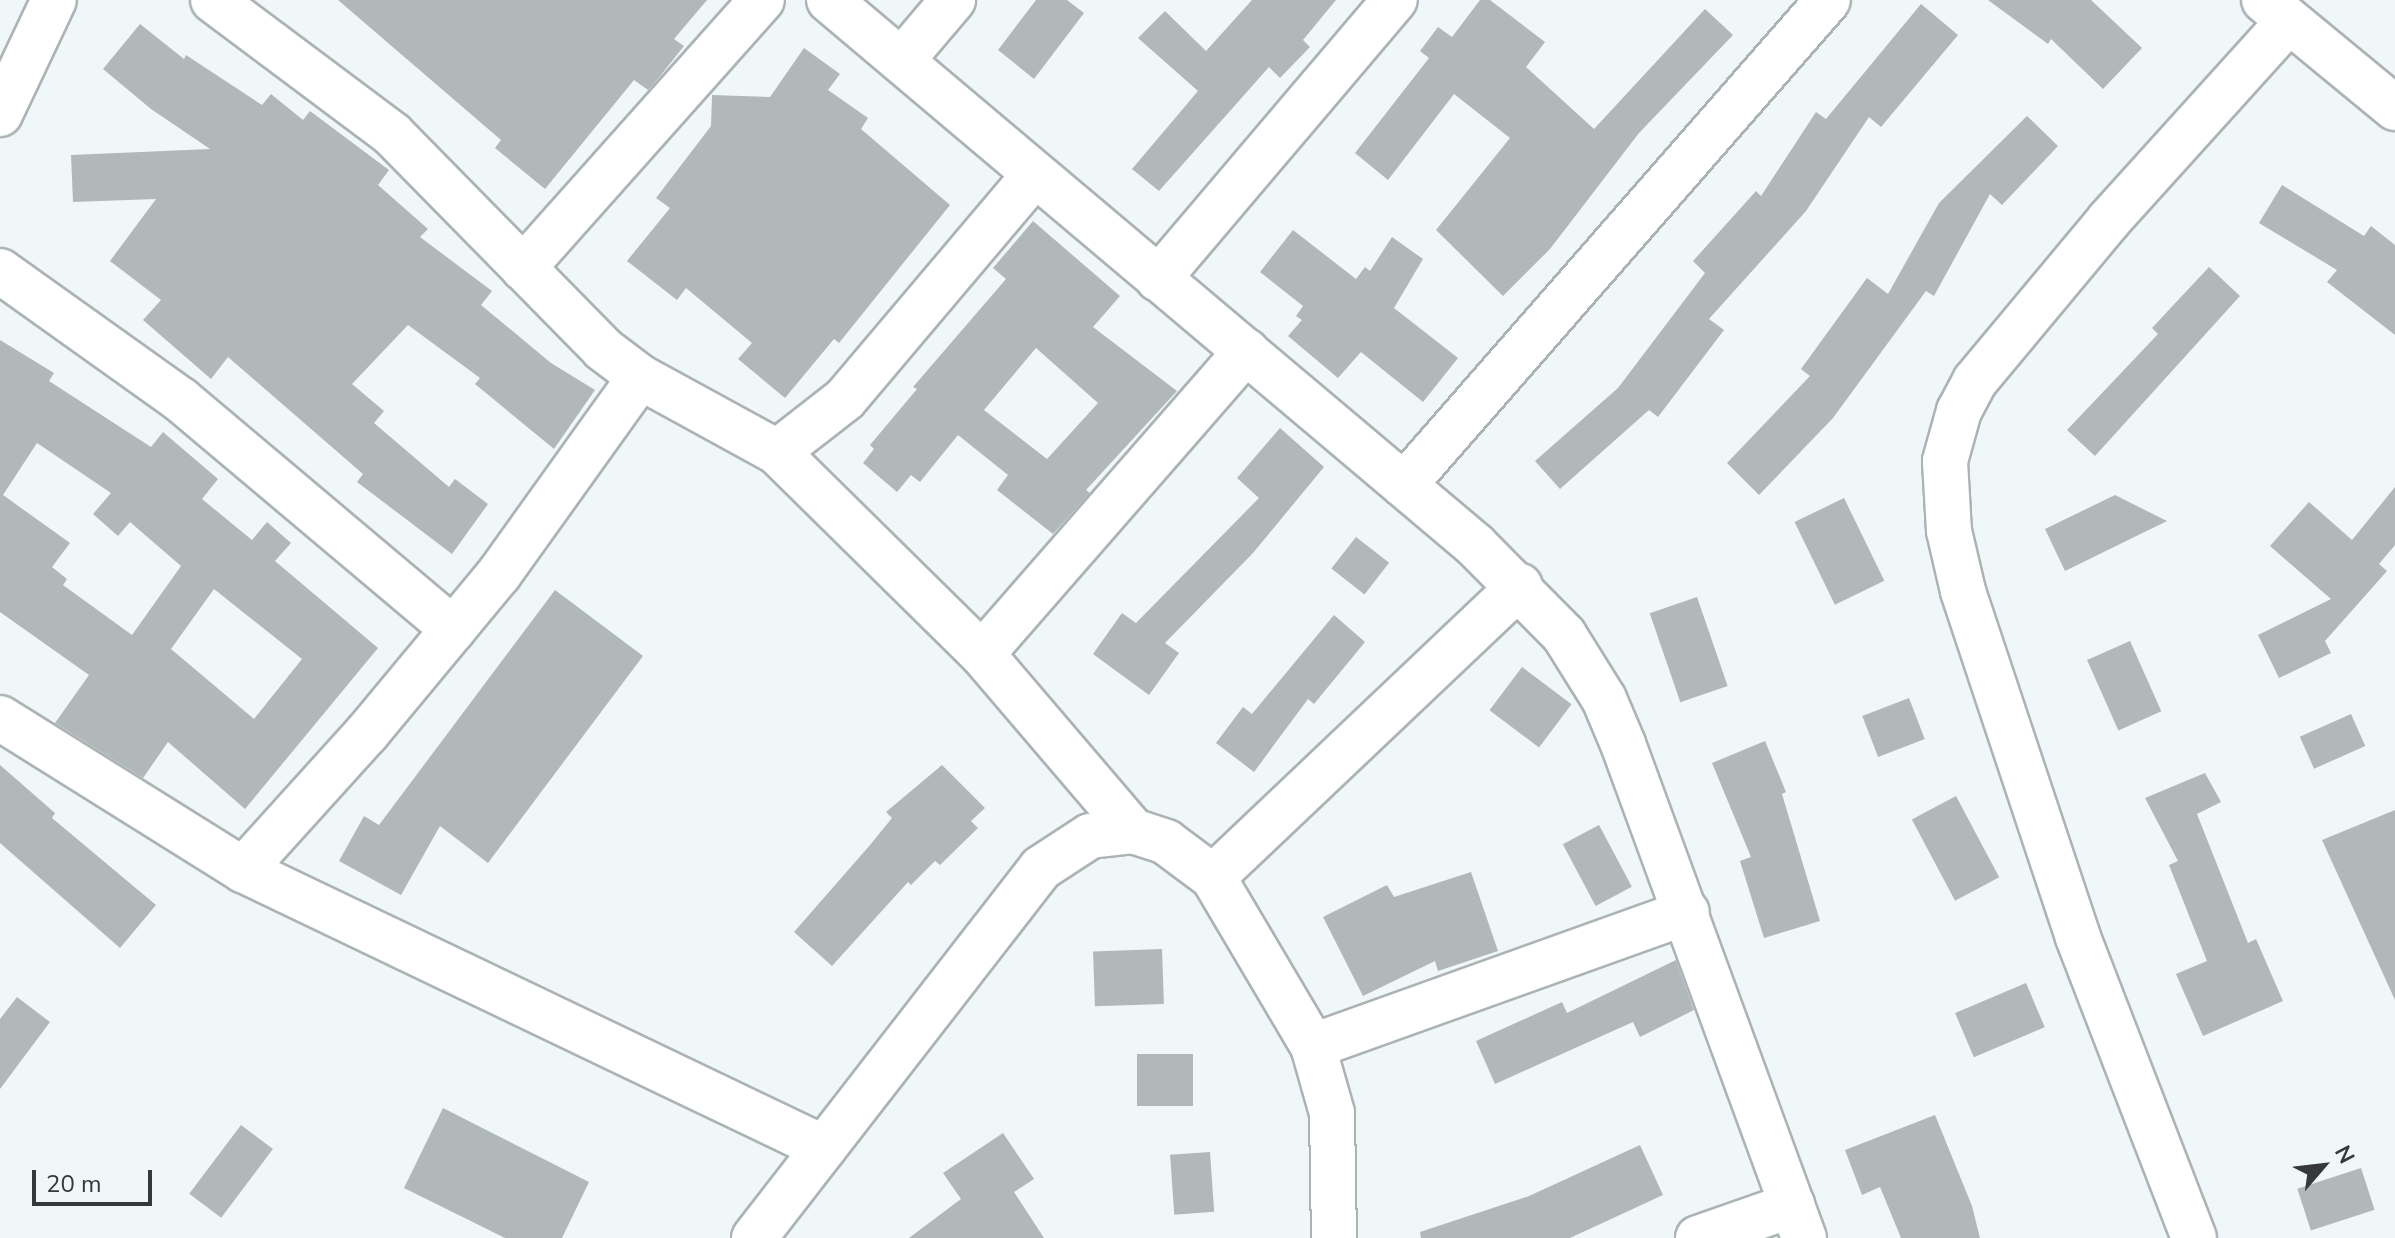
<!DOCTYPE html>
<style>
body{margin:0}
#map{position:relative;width:2395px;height:1238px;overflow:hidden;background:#eff7f8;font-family:"Nunito Sans",sans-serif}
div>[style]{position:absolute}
.building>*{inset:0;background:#b1b8ba;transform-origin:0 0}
.roads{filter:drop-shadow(2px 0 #acb3b5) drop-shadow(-2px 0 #acb3b5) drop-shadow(0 2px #acb3b5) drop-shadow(0 -2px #acb3b5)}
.street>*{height:44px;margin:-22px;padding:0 22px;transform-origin:22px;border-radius:22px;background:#fff}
span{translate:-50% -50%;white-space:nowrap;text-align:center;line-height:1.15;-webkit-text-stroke:8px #eff7f8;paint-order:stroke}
.north{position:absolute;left:2283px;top:1126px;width:80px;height:80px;-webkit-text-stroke:6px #eff7f8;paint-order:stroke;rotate:62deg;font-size:22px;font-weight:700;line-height:32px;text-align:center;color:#363939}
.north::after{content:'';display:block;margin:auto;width:28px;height:36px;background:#363939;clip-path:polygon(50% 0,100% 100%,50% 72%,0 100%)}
.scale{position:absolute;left:32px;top:1170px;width:120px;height:36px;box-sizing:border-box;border:4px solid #363939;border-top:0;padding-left:10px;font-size:24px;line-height:28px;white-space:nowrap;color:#363939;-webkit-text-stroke:6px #eff7f8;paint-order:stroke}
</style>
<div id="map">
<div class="building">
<i style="clip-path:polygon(338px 0,707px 0,674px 39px,684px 46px,657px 80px,648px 90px,634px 80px,545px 189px,495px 148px,501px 140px)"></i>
<i style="clip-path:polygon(1036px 0,1067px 0,1084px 13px,1034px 79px,998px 50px)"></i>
<i style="clip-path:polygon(1252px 0,1336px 0,1303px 40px,1310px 47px,1280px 78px,1269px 67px,1159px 191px,1132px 169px,1198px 91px,1138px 38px,1165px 11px,1206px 51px)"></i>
<i style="clip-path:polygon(1480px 0,1490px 0,1545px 42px,1526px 67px,1594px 129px,1705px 9px,1733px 35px,1639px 133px,1550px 249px,1503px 296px,1436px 230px,1510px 138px,1454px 94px,1388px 180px,1355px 153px,1429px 58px,1420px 51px,1438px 27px,1452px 37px)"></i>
<i style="clip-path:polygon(1988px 0,2091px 0,2142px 48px,2103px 89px,2051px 39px,2048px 44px)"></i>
<i style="clip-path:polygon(1921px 4px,1958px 35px,1881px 127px,1869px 117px,1806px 211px,1709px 319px,1724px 330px,1658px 417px,1649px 410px,1560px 489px,1535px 461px,1618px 388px,1705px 273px,1693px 261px,1756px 191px,1761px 196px,1816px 112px,1826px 119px)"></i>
<i style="clip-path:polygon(140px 24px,184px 59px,186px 55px,262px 105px,271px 94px,303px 120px,310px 111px,389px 170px,378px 185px,428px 229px,420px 237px,492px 291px,481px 305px,551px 363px,595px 390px,554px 449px,475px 384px,480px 378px,408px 325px,352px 384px,384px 411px,374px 423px,449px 487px,455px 479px,488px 504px,452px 554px,357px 482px,363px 474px,228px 357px,211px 379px,143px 320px,161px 300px,110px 261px,156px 199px,73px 202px,71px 155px,210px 149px,151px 109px,103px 69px)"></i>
<i style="clip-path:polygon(804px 48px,840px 74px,828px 90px,868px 118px,861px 129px,950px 205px,839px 343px,834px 339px,785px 398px,738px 359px,752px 343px,686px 288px,677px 300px,627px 261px,670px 208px,656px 198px,711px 126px,712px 95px,770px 97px)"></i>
<i style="clip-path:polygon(2027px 116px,2058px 146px,2002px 205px,1990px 194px,1934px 296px,1926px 291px,1833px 418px,1759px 495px,1727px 463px,1810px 376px,1801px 369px,1867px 278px,1888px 294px,1939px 203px)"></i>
<i style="clip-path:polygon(2282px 185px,2364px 236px,2371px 226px,2395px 245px,2395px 335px,2327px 282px,2337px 270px,2259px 223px)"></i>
<i style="clip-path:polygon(evenodd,1033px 221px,1120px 296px,1093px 327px,1177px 391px,1086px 490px,1090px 493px,1053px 534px,997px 490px,1008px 475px,958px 435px,920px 482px,911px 475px,897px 492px,863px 463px,874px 449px,870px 445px,917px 389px,913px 387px,1006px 279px,993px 268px,1033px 221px,1036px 348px,1098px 403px,1047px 459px,984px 410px,1036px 348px)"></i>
<i style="clip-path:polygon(1293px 230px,1356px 279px,1365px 267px,1370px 271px,1392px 237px,1423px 259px,1394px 308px,1458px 358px,1423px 402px,1361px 352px,1338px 378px,1288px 336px,1302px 320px,1296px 316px,1303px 306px,1260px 272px)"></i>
<i style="clip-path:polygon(2209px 267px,2240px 296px,2095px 456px,2067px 430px,2158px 334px,2152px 328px)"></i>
<i style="clip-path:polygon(evenodd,0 340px,54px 373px,49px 381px,151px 447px,163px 432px,218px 479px,202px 499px,252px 540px,267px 522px,291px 543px,275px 561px,378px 648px,245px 809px,168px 742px,143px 778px,55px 723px,89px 675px,0 612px,0 340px,37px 443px,111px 493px,93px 514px,118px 536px,130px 522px,181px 566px,132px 635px,63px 585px,67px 579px,52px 567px,70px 543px,3px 495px,37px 443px,0 340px,214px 589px,302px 659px,254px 719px,171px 649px,214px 589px)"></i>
<i style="clip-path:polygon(1280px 428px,1324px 467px,1253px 553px,1165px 643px,1179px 653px,1149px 695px,1093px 654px,1122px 613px,1136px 623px,1259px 498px,1237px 478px)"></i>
<i style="clip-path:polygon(2395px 487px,2395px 545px,2379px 564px,2387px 571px,2325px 641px,2331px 653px,2279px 678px,2258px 635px,2331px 599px,2270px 546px,2309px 502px,2352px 540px)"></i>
<i style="clip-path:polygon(2115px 495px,2167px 521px,2065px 571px,2045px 529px)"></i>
<i style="left:1844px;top:498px;width:92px;height:55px;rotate:64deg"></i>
<i style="left:1356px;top:537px;width:42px;height:40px;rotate:38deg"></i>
<i style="clip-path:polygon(555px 590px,643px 656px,488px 863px,440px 826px,401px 895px,339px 861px,364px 816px,379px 825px)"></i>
<i style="left:1697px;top:597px;width:94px;height:50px;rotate:71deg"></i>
<i style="clip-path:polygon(1334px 615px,1365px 642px,1314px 704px,1308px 699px,1254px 772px,1216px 743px,1243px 707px,1252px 714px)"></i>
<i style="left:2130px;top:641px;width:77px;height:47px;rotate:66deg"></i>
<i style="left:1522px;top:667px;width:62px;height:54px;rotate:37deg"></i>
<i style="left:1909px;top:698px;width:44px;height:50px;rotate:69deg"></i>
<i style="left:2351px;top:714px;width:35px;height:56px;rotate:66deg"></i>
<i style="clip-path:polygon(1765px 741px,1786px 792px,1782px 794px,1820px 921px,1764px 938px,1740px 861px,1751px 857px,1712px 763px)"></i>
<i style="clip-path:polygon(0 765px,55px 813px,52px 818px,156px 905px,120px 948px,0 843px)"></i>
<i style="clip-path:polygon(942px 765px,985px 808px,971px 821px,978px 828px,940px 865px,935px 861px,911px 885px,908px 882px,832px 966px,794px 932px,870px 845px,892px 818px,886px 812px)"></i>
<i style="clip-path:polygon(2205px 773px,2221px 802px,2197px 814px,2248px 943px,2256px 939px,2283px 1001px,2203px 1036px,2176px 974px,2207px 961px,2169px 865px,2178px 861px,2145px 798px)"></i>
<i style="left:1956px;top:796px;width:92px;height:50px;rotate:62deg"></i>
<i style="clip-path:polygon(2395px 810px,2395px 1000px,2322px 840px)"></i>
<i style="left:1599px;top:825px;width:70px;height:41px;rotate:62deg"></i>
<i style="clip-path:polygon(1471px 872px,1498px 951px,1438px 971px,1435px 961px,1363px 996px,1323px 917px,1387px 885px,1394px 897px)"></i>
<i style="left:1162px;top:949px;width:55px;height:69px;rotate:88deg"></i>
<i style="clip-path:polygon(1676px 960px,1694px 1010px,1640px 1037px,1633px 1022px,1495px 1084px,1476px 1041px,1562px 1002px,1567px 1013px)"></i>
<i style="left:2026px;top:983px;width:48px;height:77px;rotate:67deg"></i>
<i style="clip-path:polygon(17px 997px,50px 1022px,0 1089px,0 1019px)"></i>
<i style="left:1137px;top:1054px;width:56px;height:52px"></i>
<i style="clip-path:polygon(443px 1108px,589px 1182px,562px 1238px,505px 1238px,404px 1188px)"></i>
<i style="clip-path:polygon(1935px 1115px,1972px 1206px,1980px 1238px,1901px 1238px,1880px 1187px,1862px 1195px,1845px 1150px)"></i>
<i style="left:241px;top:1125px;width:40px;height:86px;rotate:37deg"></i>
<i style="clip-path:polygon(1003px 1133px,1034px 1179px,1014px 1192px,1044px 1238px,909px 1238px,961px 1199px,943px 1173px)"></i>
<i style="clip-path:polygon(1640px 1145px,1663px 1195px,1570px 1238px,1421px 1238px,1420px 1232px,1529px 1196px)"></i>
<i style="left:1210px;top:1152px;width:60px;height:40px;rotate:86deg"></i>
<i style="left:2361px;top:1168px;width:44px;height:67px;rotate:72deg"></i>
</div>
<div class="roads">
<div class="street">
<i style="left:213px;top:0;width:224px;rotate:36.8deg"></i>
<i style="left:392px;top:134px;width:301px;rotate:45.5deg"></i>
<i style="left:603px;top:349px;width:46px;rotate:37.1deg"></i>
<i style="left:640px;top:377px;width:156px;rotate:28.7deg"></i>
<i style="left:777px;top:452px;width:86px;rotate:-37.9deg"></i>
<i style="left:845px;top:399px;width:293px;rotate:-49.8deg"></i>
<i style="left:829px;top:0;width:845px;rotate:40.15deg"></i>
<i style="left:1475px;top:545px;width:127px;rotate:45.3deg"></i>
<i style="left:1564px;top:635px;width:75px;rotate:58deg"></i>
<i style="left:1604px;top:699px;width:49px;rotate:67.1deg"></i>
<i style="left:1623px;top:744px;width:526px;rotate:69.88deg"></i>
<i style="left:2264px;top:0;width:170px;rotate:39.5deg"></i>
<i style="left:902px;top:60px;width:79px;rotate:-49.6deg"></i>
<i style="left:0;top:114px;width:126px;rotate:-64.7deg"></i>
<i style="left:523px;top:268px;width:359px;rotate:-48.3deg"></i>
<i style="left:0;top:271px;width:222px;rotate:35.5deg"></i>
<i style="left:181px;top:400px;width:356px;rotate:40.1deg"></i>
<i style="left:1158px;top:279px;width:366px;rotate:-49.7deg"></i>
<i style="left:777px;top:452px;width:288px;rotate:44.6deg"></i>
<i style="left:982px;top:654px;width:233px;rotate:49.5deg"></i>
<i style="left:1404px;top:485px;width:644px;rotate:-48.84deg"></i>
<i style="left:982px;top:654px;width:402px;rotate:-48.9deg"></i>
<i style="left:0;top:718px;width:287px;rotate:32deg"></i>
<i style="left:243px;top:870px;width:644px;rotate:25.57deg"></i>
<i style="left:243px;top:870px;width:185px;rotate:-47.9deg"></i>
<i style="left:367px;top:733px;width:207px;rotate:-50.3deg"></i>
<i style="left:499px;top:574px;width:242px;rotate:-54.4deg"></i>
<i style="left:1213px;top:877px;width:423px;rotate:-43.5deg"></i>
<i style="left:1313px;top:1046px;width:397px;rotate:-19.7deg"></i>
<i style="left:754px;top:1238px;width:468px;rotate:-52.2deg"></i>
<i style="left:1041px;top:868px;width:59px;rotate:-33.1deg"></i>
<i style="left:1090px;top:836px;width:43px;rotate:-6.6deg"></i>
<i style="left:1133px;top:831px;width:35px;rotate:18deg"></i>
<i style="left:1166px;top:842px;width:59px;rotate:36.7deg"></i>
<i style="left:1213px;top:877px;width:196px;rotate:59.4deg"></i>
<i style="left:1313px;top:1046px;width:70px;rotate:74.2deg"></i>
<i style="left:1332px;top:1113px;width:125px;rotate:89.1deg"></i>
<i style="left:1698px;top:1238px;width:100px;rotate:-19.3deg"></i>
<i style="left:2194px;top:1238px;width:323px;rotate:-111.1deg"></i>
<i style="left:2078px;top:937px;width:365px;rotate:-108.4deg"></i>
<i style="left:1963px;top:591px;width:62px;rotate:-103.1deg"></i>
<i style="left:1949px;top:531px;width:70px;rotate:-93.3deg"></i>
<i style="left:1945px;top:461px;width:52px;rotate:-74.4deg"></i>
<i style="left:1959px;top:411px;width:34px;rotate:-62deg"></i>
<i style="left:1975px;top:381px;width:209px;rotate:-50.2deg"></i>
<i style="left:2109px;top:220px;width:268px;rotate:-47.9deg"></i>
</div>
</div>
<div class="north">N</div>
<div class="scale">20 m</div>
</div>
